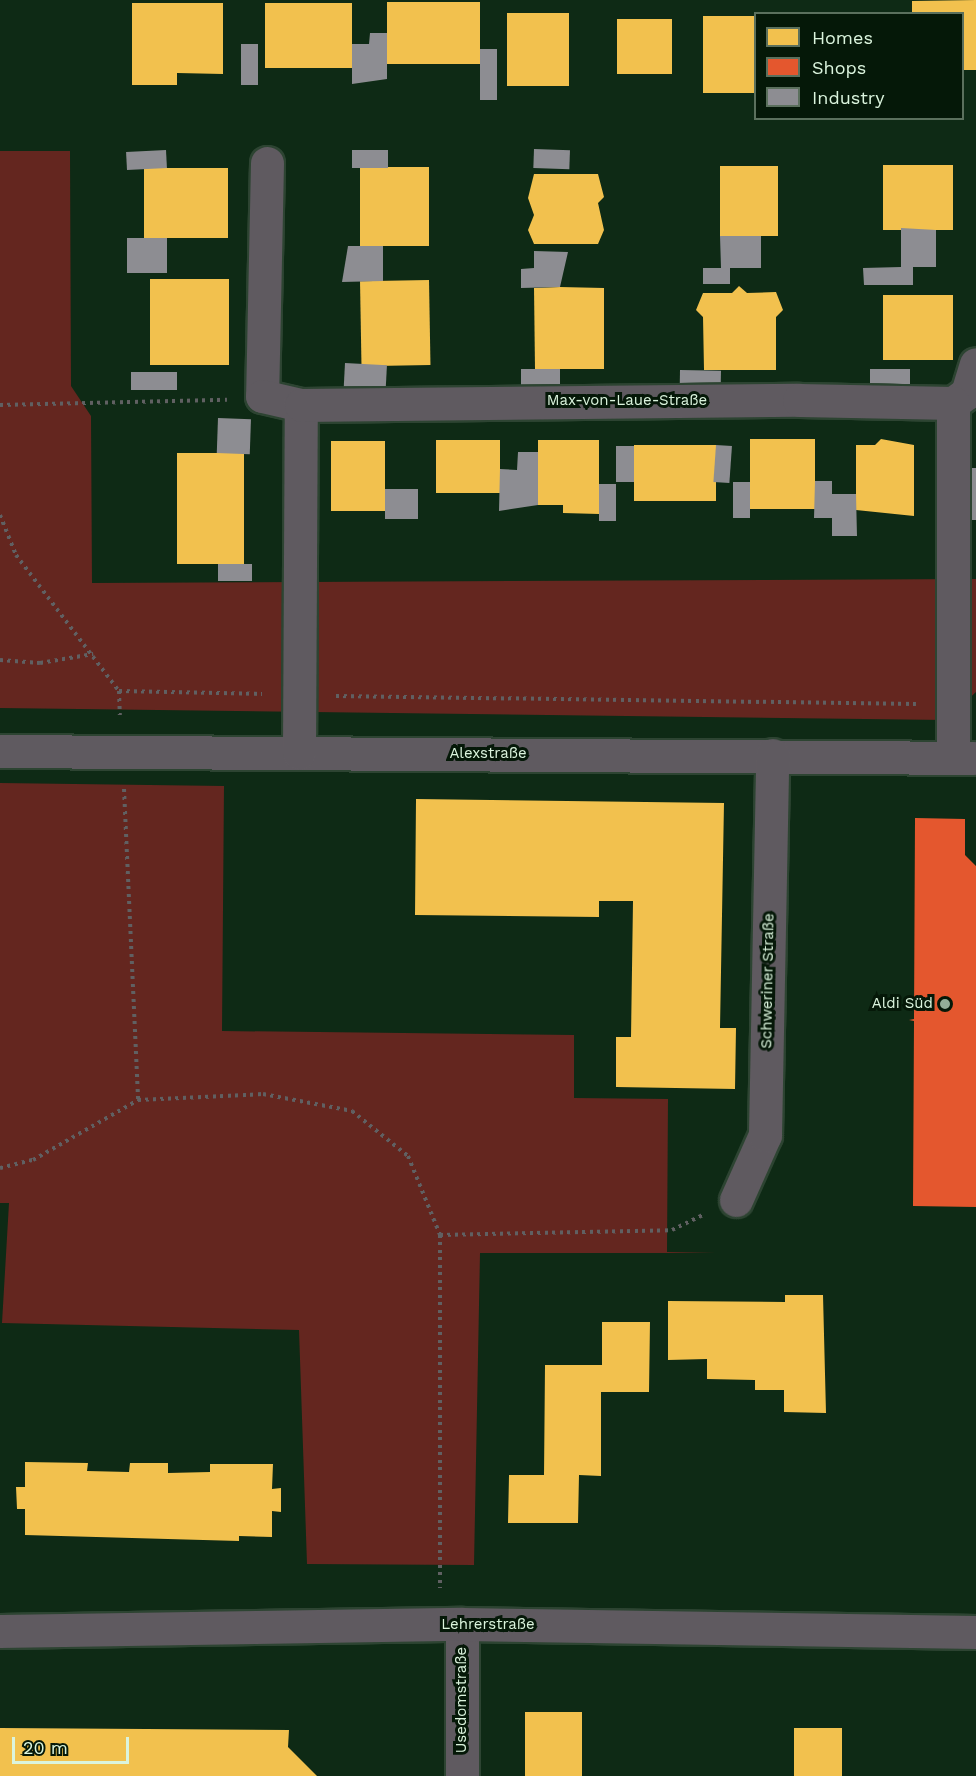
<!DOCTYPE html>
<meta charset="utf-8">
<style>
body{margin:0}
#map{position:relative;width:976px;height:1776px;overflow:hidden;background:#0e2a15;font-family:"Work Sans",sans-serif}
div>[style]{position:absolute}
.green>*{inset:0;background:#64261f}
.homes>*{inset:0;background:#f2c14e;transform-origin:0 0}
.shops>*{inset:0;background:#e4572e}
.industry>*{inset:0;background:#8d8d92;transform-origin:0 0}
.path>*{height:4px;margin-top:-2px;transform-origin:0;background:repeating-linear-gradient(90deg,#606062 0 3px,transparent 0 7.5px)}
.roads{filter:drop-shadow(2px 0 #2d4432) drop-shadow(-2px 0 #2d4432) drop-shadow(0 2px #2d4432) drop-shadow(0 -2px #2d4432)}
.minor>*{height:33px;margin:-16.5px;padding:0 16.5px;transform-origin:16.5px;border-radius:16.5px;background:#5f5a60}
.dots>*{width:16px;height:16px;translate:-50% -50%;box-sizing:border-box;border:3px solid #051808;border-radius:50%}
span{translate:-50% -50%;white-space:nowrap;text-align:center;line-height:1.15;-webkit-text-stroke:6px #051808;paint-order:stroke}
.street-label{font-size:15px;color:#dbf4dd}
.poi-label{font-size:15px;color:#dbf4dd}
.right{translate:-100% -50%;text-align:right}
.legend{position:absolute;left:754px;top:12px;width:210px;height:108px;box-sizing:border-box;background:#051808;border:2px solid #5b705d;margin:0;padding:8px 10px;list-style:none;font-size:18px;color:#dbf4dd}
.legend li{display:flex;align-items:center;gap:12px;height:30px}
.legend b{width:30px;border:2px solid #5b705d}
.scale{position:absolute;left:12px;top:1737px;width:117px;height:27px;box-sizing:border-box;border:3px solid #dbf4dd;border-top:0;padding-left:8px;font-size:18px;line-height:21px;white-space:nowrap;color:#dbf4dd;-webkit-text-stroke:4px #051808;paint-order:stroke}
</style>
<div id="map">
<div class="green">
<i style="clip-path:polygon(0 151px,70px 151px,71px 386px,91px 416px,92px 583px,976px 579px,976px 692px,946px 720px,0 708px)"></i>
<i style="clip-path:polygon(0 783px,224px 786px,222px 1031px,574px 1035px,574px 1098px,668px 1099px,667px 1252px,716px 1253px,480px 1253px,474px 1565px,307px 1564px,299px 1330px,2px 1323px,9px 1203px,0 1203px)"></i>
</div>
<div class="homes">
<i style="clip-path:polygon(976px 0,976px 70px,963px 70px,963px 14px,912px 14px,912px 1px)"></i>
<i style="left:387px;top:2px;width:93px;height:62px"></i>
<i style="clip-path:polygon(132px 3px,223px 3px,223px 74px,177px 73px,177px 85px,132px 85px)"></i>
<i style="left:265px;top:3px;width:87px;height:65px"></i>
<i style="left:507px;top:13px;width:62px;height:73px"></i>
<i style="left:703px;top:16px;width:53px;height:77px"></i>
<i style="left:617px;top:19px;width:55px;height:55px"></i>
<i style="left:953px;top:165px;width:65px;height:70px;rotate:90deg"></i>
<i style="left:720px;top:166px;width:58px;height:70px"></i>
<i style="left:360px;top:167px;width:69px;height:79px"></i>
<i style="left:144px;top:168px;width:84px;height:70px"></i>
<i style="clip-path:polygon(534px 174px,598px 174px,604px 197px,598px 203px,604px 230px,598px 244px,534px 244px,528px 230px,534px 215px,528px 198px)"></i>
<i style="left:229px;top:279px;width:86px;height:79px;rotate:90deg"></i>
<i style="left:429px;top:280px;width:85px;height:69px;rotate:89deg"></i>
<i style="clip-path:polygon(739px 286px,747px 293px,776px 292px,783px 310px,776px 317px,776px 370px,704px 370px,703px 317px,696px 310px,703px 293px,732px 293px)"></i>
<i style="clip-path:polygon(560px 287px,604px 288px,604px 369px,535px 369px,534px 288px)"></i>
<i style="left:883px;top:295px;width:70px;height:65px"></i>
<i style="left:815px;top:439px;width:70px;height:65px;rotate:90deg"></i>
<i style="clip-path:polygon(881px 439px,914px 445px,914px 516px,856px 510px,856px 445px,875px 445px)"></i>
<i style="left:500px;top:440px;width:53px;height:64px;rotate:90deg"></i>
<i style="clip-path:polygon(538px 440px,599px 440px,599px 514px,563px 513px,563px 505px,538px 505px)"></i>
<i style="left:331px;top:441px;width:54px;height:70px"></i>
<i style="left:716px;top:445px;width:56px;height:82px;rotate:90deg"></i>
<i style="left:177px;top:453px;width:67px;height:111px"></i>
<i style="clip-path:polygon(416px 799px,724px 803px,720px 1028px,736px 1028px,735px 1089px,616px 1087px,616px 1037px,631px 1037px,633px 901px,599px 901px,599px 917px,415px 915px)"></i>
<i style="clip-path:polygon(785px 1295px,823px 1295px,826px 1413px,784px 1412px,784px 1390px,755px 1390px,755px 1380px,707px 1379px,707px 1359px,668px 1360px,668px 1301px,785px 1302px)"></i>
<i style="clip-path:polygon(602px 1322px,650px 1322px,649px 1392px,601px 1392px,601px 1476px,579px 1475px,578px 1523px,508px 1523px,509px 1475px,544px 1475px,545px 1365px,602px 1365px)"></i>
<i style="clip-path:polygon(25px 1462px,88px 1463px,87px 1471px,129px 1472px,130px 1463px,168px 1463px,168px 1473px,210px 1472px,210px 1464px,273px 1464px,272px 1489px,281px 1488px,281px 1512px,272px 1511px,272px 1537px,239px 1536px,239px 1541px,25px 1535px,25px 1509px,17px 1509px,16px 1487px,25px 1487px)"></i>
<i style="left:525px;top:1712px;width:57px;height:64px"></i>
<i style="clip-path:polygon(0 1728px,289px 1730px,288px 1747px,317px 1776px,0 1776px)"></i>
<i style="left:794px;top:1728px;width:48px;height:48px"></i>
</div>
<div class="shops">
<i style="clip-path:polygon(915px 818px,965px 819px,965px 855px,976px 866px,976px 1207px,913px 1206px,914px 1021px,909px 1020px,914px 1019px)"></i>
</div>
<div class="industry">
<i style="clip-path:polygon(370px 33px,387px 33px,387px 79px,352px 84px,352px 44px,369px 44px)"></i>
<i style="left:241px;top:44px;width:17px;height:41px"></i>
<i style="left:480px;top:49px;width:17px;height:51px"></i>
<i style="left:534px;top:149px;width:36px;height:19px;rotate:2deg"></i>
<i style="left:166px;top:150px;width:18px;height:40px;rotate:87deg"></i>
<i style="left:352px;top:150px;width:36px;height:18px"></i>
<i style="clip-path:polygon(901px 228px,936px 230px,936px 267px,913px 267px,913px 285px,864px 285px,863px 268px,901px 267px)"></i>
<i style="clip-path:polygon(720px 236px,761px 236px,761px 268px,730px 268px,730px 284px,703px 284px,703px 268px,721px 268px)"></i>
<i style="left:127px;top:238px;width:40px;height:35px"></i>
<i style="clip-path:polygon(348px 246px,383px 246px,383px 281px,342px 282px)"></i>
<i style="clip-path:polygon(534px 251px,568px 252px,560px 287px,521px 288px,521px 269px,534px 268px)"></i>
<i style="left:345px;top:363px;width:42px;height:25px;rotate:3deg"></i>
<i style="left:521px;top:369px;width:39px;height:19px"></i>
<i style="left:910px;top:369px;width:18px;height:40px;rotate:90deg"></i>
<i style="left:680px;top:370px;width:41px;height:18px;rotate:1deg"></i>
<i style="left:131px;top:372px;width:46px;height:18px"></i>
<i style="left:218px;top:418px;width:33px;height:35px;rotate:2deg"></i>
<i style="left:716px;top:445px;width:16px;height:37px;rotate:4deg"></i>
<i style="left:616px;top:446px;width:18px;height:36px"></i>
<i style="clip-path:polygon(518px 452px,538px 452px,538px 505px,499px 511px,500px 469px,517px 470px)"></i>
<i style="left:966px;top:468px;width:10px;height:52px"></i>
<i style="clip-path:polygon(815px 481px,832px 481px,832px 494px,856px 494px,857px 536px,832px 536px,832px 518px,814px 518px)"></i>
<i style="left:733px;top:482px;width:17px;height:36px"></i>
<i style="left:599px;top:484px;width:17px;height:37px"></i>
<i style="left:385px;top:489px;width:33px;height:30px"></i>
<i style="left:218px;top:564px;width:34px;height:17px"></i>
</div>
<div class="path">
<i style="left:0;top:405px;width:227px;rotate:-1.3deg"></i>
<i style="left:0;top:515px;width:43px;rotate:68.2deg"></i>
<i style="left:16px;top:555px;width:171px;rotate:52.9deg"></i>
<i style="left:119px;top:691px;width:24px;rotate:88deg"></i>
<i style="left:0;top:660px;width:40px;rotate:4.3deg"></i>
<i style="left:40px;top:663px;width:54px;rotate:-9.6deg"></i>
<i style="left:119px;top:691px;width:143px;rotate:1.2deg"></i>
<i style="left:336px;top:696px;width:580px;rotate:0.79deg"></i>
<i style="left:124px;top:789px;width:311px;rotate:87.4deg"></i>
<i style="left:0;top:1168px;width:34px;rotate:-14deg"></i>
<i style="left:33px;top:1160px;width:121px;rotate:-29.7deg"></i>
<i style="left:138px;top:1100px;width:125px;rotate:-2.7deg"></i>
<i style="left:263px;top:1094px;width:91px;rotate:10.8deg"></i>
<i style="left:352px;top:1111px;width:72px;rotate:38.8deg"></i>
<i style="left:408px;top:1156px;width:85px;rotate:67.9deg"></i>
<i style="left:440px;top:1235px;width:353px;rotate:90deg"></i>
<i style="left:440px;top:1235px;width:232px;rotate:-1.2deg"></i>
<i style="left:672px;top:1230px;width:34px;rotate:-26deg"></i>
</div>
<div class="roads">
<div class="minor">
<i style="left:267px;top:163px;width:233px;rotate:91.2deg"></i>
<i style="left:262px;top:396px;width:40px;rotate:13deg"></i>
<i style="left:953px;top:403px;width:17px;rotate:-36deg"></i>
<i style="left:967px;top:393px;width:30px;rotate:-73deg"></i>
<i style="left:0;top:751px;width:973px;rotate:0.41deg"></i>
<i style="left:299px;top:753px;width:348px;rotate:-89.7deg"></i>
<i style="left:301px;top:405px;width:498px;rotate:-0.6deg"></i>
<i style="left:799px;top:400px;width:154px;rotate:1.1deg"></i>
<i style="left:953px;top:403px;width:355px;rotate:90deg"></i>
<i style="left:736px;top:1200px;width:71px;rotate:-66deg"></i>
<i style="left:765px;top:1135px;width:380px;rotate:-88.9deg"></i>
<i style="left:462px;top:1624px;width:152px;rotate:90deg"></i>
<i style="left:0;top:1631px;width:462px;rotate:-0.9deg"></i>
<i style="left:462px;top:1624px;width:514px;rotate:0.89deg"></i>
</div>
</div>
<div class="dots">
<i style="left:945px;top:1004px;background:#93ad97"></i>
</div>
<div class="street-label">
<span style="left:627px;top:401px">Max-von-Laue-Straße</span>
<span style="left:488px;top:754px">Alexstraße</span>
<span style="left:768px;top:981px;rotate:-89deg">Schweriner Straße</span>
<span style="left:488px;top:1625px">Lehrerstraße</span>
<span style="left:462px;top:1700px;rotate:-90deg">Usedomstraße</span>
</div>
<div class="poi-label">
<span class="right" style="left:933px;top:1004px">Aldi Süd</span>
</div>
<ul class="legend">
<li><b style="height:16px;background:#f2c14e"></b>Homes</li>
<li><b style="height:16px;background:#e4572e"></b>Shops</li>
<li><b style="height:16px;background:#8d8d92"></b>Industry</li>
</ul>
<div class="scale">20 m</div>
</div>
